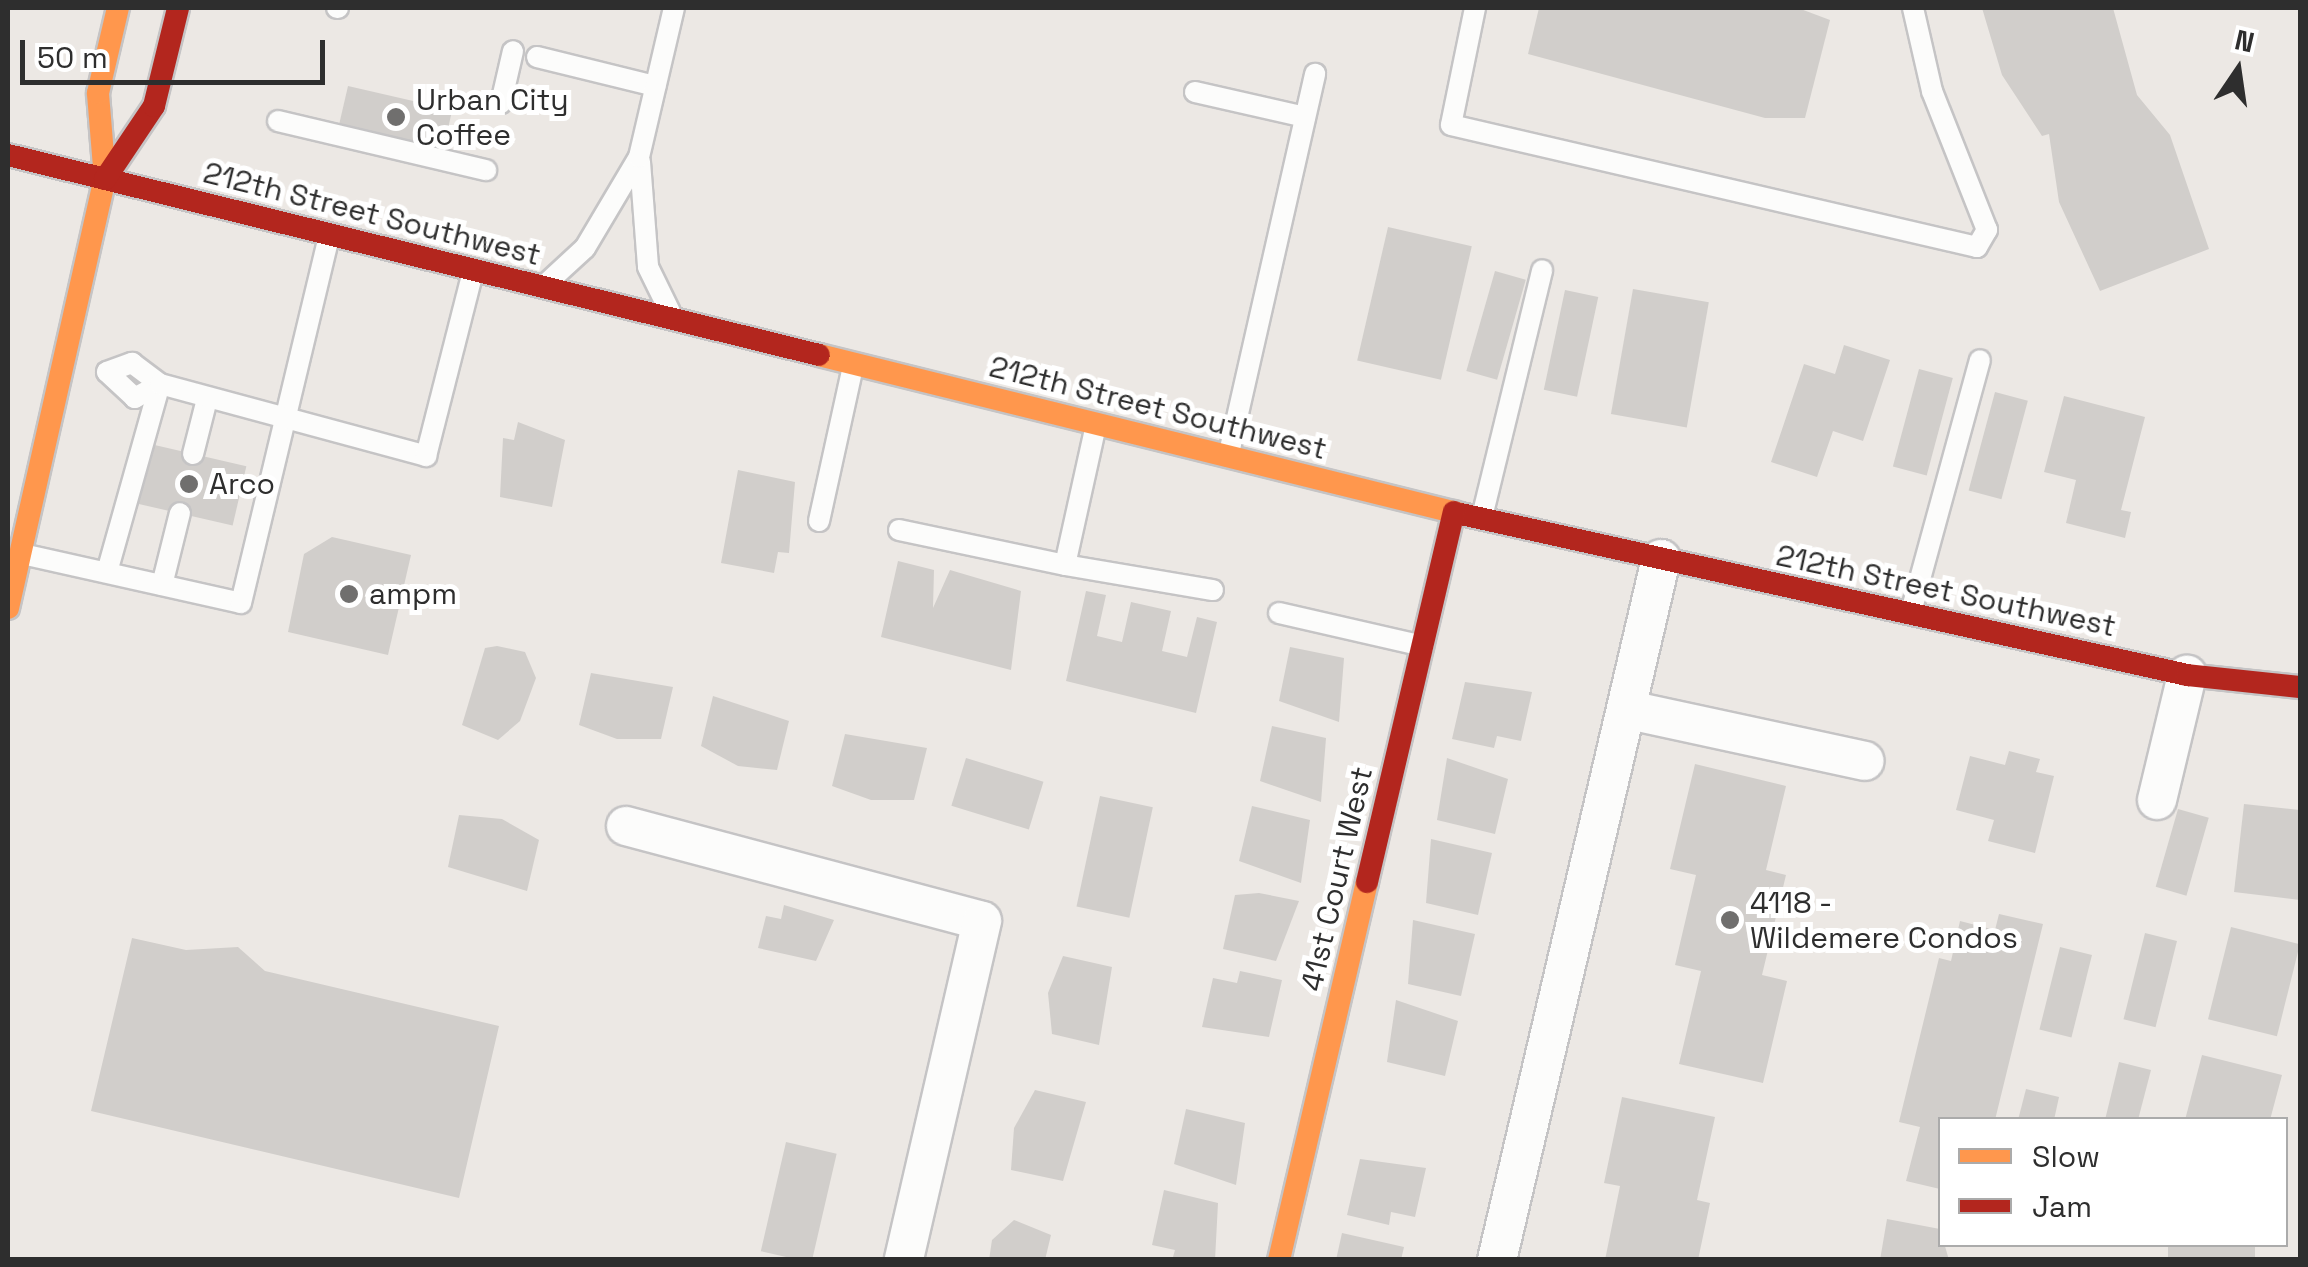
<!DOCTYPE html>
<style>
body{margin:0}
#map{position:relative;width:2308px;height:1267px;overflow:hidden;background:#ece8e4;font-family:"Space Grotesk",sans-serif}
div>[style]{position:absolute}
.building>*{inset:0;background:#d1cecb;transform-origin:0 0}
.roads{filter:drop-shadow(2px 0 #c5c4c5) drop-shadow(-2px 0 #c5c4c5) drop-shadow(0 2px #c5c4c5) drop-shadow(0 -2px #c5c4c5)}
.lane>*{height:20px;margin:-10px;padding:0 10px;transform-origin:10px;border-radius:10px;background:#fcfcfb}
.street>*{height:38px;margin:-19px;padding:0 19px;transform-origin:19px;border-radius:19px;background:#fcfcfb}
.slow>*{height:22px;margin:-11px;padding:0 11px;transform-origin:11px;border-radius:11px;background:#ff974d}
.jam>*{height:22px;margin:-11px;padding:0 11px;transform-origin:11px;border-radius:11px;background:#b3261e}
.dots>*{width:28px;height:28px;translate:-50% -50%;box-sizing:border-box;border:5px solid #fff;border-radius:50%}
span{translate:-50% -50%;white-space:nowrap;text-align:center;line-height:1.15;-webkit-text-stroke:10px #fff;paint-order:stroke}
.poi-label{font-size:30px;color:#2e2e2e}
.left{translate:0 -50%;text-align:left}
.street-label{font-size:30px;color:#2e2e2e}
.frame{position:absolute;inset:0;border:10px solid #2e2e2e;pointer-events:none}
.legend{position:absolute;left:1938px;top:1117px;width:350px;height:130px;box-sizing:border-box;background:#fff;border:2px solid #ababab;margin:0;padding:12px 18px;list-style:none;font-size:30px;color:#2e2e2e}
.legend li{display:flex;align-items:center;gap:20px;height:50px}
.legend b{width:50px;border:2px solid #ababab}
.north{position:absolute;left:2188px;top:20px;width:100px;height:100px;-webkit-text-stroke:8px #fff;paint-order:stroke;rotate:13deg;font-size:28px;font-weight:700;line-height:40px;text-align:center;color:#2e2e2e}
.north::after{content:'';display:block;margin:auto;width:35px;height:45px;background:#2e2e2e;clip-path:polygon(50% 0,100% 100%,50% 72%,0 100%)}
.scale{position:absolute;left:20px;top:40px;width:305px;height:45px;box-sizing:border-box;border:5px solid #2e2e2e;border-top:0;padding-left:12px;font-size:30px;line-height:35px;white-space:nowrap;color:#2e2e2e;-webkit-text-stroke:8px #fff;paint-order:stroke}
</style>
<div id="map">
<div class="building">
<i style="clip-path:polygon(1539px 8px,1798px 8px,1830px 20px,1805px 118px,1765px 118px,1528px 54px)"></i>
<i style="clip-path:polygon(1982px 8px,2113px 8px,2137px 95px,2170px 135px,2209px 249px,2100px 291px,2059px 202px,2049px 134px,2042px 136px,2002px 75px)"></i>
<i style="left:348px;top:86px;width:107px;height:39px;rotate:13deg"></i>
<i style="left:1388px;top:227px;width:86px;height:137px;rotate:13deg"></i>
<i style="left:1495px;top:271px;width:32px;height:104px;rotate:16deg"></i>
<i style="left:1633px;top:289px;width:77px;height:127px;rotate:10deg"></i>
<i style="left:1565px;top:290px;width:34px;height:102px;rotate:12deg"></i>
<i style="clip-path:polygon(1844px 345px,1890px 360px,1863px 441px,1833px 431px,1817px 477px,1771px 462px,1804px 364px,1835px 374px)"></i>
<i style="left:1919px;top:369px;width:35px;height:101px;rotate:15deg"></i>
<i style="left:1995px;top:392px;width:34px;height:102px;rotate:15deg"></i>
<i style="clip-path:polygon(2064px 396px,2145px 417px,2121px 510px,2131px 512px,2125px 538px,2066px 523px,2076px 480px,2044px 472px)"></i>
<i style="clip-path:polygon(518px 422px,565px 440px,552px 507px,500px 497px,503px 438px,514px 440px)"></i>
<i style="left:146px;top:443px;width:103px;height:61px;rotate:13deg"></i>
<i style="clip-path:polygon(738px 470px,795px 482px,789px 553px,778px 552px,774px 573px,721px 563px)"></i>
<i style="clip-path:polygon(332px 537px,411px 555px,388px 655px,288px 632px,304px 554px)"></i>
<i style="clip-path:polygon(898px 561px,934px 570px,933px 608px,950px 570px,1021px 591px,1011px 670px,881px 637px)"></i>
<i style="clip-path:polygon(1086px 591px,1106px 595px,1097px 636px,1122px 642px,1131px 602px,1171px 611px,1162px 651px,1187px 657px,1197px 617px,1217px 622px,1196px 713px,1066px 681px)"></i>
<i style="clip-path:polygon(497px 646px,525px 652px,536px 678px,520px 721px,498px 740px,462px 725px,485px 648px)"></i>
<i style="clip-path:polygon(1290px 647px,1344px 658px,1339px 722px,1279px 701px)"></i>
<i style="clip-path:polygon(591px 673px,673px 687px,661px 739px,617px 739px,579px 725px)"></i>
<i style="clip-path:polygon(1465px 682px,1532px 692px,1521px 741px,1497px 736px,1494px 748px,1452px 739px)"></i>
<i style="clip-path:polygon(713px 696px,789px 721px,777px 770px,738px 766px,701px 746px)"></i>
<i style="clip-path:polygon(1272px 726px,1326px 738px,1321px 802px,1260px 781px)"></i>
<i style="clip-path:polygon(845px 734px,927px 748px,914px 800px,871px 800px,832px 786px)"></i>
<i style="clip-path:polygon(2009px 751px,2040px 759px,2036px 772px,2054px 776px,2035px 853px,1988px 841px,1994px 820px,1956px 810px,1970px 756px,2005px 765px)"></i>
<i style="left:966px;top:758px;width:81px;height:50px;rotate:17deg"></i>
<i style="clip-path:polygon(1447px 758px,1508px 779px,1495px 834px,1437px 820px)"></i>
<i style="clip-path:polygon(1695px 764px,1786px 786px,1766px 870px,1786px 875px,1762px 975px,1787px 981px,1763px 1083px,1679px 1064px,1701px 971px,1675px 965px,1696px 875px,1670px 869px)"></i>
<i style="left:1100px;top:796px;width:54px;height:113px;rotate:12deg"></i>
<i style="clip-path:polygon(2244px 804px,2300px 810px,2300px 900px,2234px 892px)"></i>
<i style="clip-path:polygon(1252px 806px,1310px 820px,1301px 883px,1239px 861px)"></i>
<i style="left:2178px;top:809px;width:32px;height:81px;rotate:16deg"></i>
<i style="clip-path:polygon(459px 815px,502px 819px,539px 840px,527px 891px,448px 867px)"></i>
<i style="clip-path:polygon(1431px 839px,1492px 853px,1478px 915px,1426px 903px)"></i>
<i style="clip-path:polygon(1259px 893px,1299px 901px,1276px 961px,1223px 949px,1235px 895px)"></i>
<i style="clip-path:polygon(784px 905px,834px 920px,816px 961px,758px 948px,766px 916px,781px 919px)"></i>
<i style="clip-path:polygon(1999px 914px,2043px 924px,1995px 1120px,1940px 1120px,1940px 1189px,1906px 1181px,1920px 1127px,1899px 1122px,1939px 958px,1951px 961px,1960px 921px,1995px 930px)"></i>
<i style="clip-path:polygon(1413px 920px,1475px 934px,1461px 996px,1408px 984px)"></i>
<i style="left:2231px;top:927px;width:71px;height:95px;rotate:14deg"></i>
<i style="left:2145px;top:933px;width:33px;height:89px;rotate:14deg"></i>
<i style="clip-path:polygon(132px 938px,186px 950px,238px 947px,265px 971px,499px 1026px,459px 1198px,91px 1111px)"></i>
<i style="left:2060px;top:947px;width:33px;height:85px;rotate:14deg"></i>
<i style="clip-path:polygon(1063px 956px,1112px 967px,1099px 1045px,1052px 1034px,1048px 993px)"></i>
<i style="clip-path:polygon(1240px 971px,1282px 980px,1269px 1037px,1202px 1027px,1213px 978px,1237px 983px)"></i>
<i style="clip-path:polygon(1396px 1000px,1458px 1021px,1445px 1076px,1387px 1062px)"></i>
<i style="clip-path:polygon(2202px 1055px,2282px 1075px,2270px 1120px,2185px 1120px)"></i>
<i style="clip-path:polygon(2119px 1062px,2151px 1070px,2138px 1120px,2105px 1120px)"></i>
<i style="clip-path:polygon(2026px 1089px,2059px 1097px,2054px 1120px,2018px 1120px)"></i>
<i style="clip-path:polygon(1035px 1090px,1086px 1102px,1063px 1181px,1011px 1170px,1014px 1128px)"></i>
<i style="clip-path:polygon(1622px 1097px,1715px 1117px,1697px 1200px,1710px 1203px,1698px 1260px,1605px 1260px,1620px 1186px,1604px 1183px)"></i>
<i style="clip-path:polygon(1186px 1109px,1245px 1123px,1236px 1185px,1174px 1164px)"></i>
<i style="left:786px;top:1142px;width:52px;height:112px;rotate:13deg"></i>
<i style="clip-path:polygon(1360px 1159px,1426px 1168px,1415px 1217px,1391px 1212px,1389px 1225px,1347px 1215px)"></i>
<i style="clip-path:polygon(1164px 1190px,1218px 1203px,1215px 1260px,1173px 1257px,1175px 1250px,1152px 1245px)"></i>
<i style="clip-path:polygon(1887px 1219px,1940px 1229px,1949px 1260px,1880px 1260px)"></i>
<i style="clip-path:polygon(1014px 1220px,1051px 1235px,1045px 1260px,989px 1260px,992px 1240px)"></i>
<i style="clip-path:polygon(1342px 1233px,1404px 1247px,1401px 1260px,1336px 1260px)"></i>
<i style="left:2168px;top:1244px;width:87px;height:16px"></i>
</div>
<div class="roads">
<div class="lane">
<i style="left:337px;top:8px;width:1px"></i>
<i style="left:1475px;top:8px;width:119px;rotate:101.6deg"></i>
<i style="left:1451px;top:125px;width:540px;rotate:13.06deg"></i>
<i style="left:1977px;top:247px;width:20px;rotate:-60deg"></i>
<i style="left:1987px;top:230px;width:149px;rotate:-111.6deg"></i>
<i style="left:1932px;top:91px;width:85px;rotate:-102.9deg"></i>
<i style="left:537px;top:57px;width:122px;rotate:13.8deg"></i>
<i style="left:1195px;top:92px;width:113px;rotate:12.8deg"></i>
<i style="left:501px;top:103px;width:53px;rotate:-77deg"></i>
<i style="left:278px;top:121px;width:214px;rotate:13.3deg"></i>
<i style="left:640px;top:162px;width:105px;rotate:85.6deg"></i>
<i style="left:648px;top:267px;width:50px;rotate:63.9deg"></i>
<i style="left:548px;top:282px;width:50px;rotate:-42.6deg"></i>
<i style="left:585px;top:248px;width:106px;rotate:-59.3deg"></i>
<i style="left:639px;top:157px;width:153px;rotate:-76.8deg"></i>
<i style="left:132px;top:363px;width:35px;rotate:37deg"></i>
<i style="left:160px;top:384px;width:29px;rotate:151deg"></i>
<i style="left:135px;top:398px;width:38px;rotate:-137deg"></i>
<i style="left:107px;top:372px;width:27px;rotate:-20deg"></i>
<i style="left:1096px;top:425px;width:143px;rotate:102.5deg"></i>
<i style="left:1065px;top:565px;width:150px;rotate:9.6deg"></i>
<i style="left:1229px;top:453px;width:389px;rotate:-77.2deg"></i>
<i style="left:193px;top:454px;width:57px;rotate:-75.7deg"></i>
<i style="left:1482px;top:517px;width:254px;rotate:-76.3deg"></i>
<i style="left:819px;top:521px;width:158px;rotate:-77.6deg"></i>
<i style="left:899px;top:530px;width:170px;rotate:11.9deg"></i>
<i style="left:22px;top:554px;width:224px;rotate:12.6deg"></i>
<i style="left:241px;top:603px;width:377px;rotate:-76.5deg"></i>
<i style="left:107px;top:572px;width:195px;rotate:-74.3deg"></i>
<i style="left:160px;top:384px;width:276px;rotate:15.1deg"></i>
<i style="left:426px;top:456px;width:191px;rotate:-75.7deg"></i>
<i style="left:162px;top:585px;width:74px;rotate:-76deg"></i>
<i style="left:1911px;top:612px;width:261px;rotate:-74.7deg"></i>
<i style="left:1279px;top:613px;width:148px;rotate:12.9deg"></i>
</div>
<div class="street">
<i style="left:1629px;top:710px;width:241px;rotate:12.2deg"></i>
<i style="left:2157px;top:800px;width:129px;rotate:-76.5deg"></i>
<i style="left:626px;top:826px;width:368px;rotate:14.9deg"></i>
<i style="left:982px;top:921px;width:348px;rotate:103deg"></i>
<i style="left:1497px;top:1260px;width:720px;rotate:-76.83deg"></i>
</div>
<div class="slow">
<i style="left:819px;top:355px;width:661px;rotate:13.91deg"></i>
<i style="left:8px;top:608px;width:440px;rotate:-77.3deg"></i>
<i style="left:105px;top:179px;width:86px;rotate:-94.7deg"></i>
<i style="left:98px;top:93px;width:87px;rotate:-76.8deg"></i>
<i style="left:1279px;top:1260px;width:388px;rotate:-76.9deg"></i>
</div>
<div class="jam">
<i style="left:8px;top:155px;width:835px;rotate:13.85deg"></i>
<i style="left:105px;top:179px;width:88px;rotate:-56.1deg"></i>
<i style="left:154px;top:106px;width:101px;rotate:-76.2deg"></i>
<i style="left:1461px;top:514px;width:744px;rotate:12.5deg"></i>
<i style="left:2187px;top:675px;width:114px;rotate:6.1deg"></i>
<i style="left:1367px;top:882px;width:380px;rotate:-76.8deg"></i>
</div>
</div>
<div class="dots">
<i style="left:396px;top:117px;background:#706f6e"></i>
<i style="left:189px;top:484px;background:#706f6e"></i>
<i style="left:349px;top:594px;background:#706f6e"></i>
<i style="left:1730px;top:920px;background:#706f6e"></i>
</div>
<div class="poi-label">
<span class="left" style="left:416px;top:117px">Urban City<br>Coffee</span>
<span class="left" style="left:209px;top:484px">Arco</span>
<span class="left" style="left:369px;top:594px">ampm</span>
<span class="left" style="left:1750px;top:920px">4118 -<br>Wildemere Condos</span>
</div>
<div class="street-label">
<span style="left:372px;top:214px;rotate:14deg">212th Street Southwest</span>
<span style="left:1158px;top:408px;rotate:14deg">212th Street Southwest</span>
<span style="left:1946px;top:591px;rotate:12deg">212th Street Southwest</span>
<span style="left:1337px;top:879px;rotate:-77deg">41st Court West</span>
</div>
<div class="frame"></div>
<ul class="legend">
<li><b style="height:12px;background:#ff974d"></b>Slow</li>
<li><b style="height:12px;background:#b3261e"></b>Jam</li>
</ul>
<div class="north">N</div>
<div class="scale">50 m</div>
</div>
